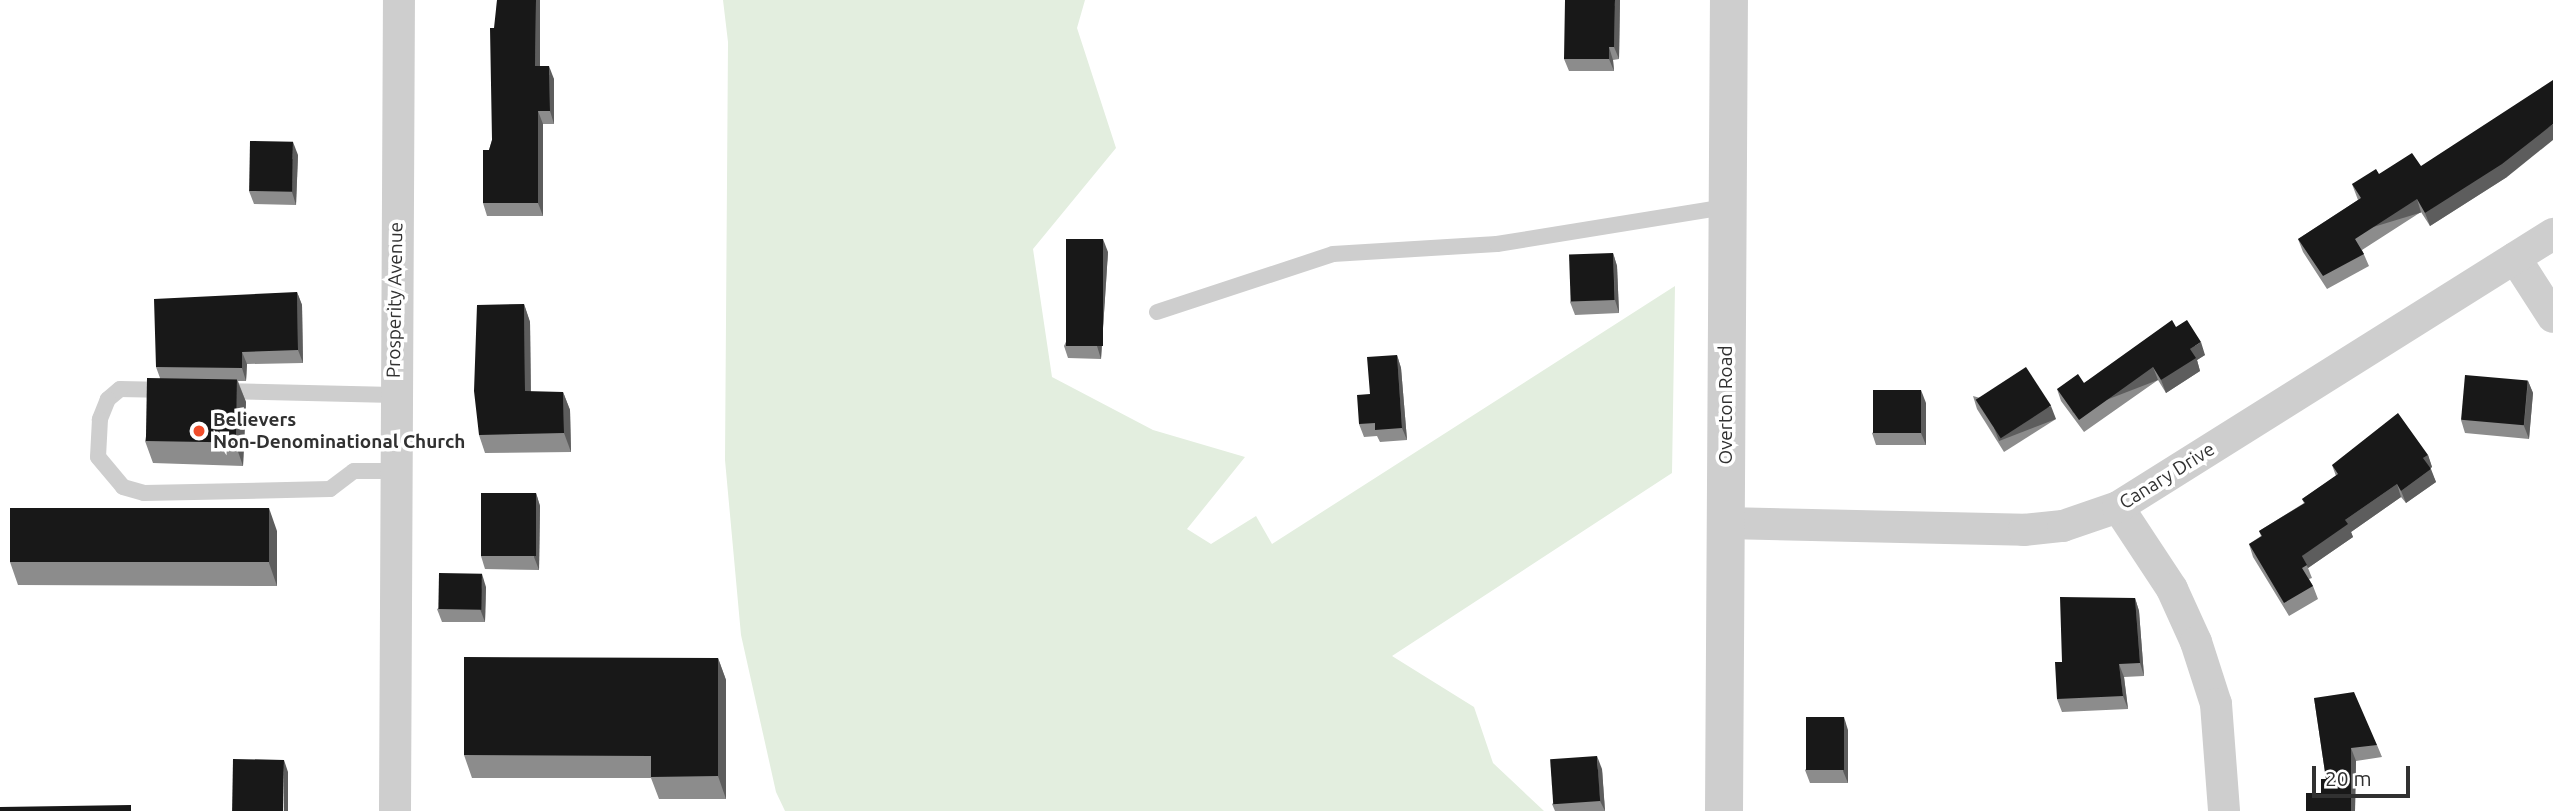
<!DOCTYPE html>
<style>
body{margin:0}
#map{position:relative;width:2553px;height:811px;overflow:hidden;background:#fff;font-family:Ubuntu,sans-serif}
div>[style]{position:absolute}
.green>*{inset:0;background:#e3eedf}
.service>*{height:16px;margin:-8px;padding:0 8px;transform-origin:8px;border-radius:8px;background:#cecece}
.minor>*{height:32px;margin:-16px;padding:0 16px;transform-origin:16px;border-radius:16px;background:#cecece}
.tertiary>*{height:38px;margin:-19px;padding:0 19px;transform-origin:19px;border-radius:19px;background:#cecece}
.wall>*{inset:0;background:#8c8c8c}
.shaded-wall>*{inset:0;background:#5d5d5d;transform-origin:0 0}
.building>*{inset:0;background:#181818;transform-origin:0 0}
.dots>*{width:19px;height:19px;translate:-50% -50%;box-sizing:border-box;border:4px solid #fff;border-radius:50%}
span{translate:-50% -50%;white-space:nowrap;text-align:center;line-height:1.15;-webkit-text-stroke:7px #fff;paint-order:stroke}
.street-label{font-size:19px;color:#313131}
.poi-label{font-size:19px;color:#313131;font-weight:700}
.left{translate:0 -50%;text-align:left}
.scale{position:absolute;left:2312px;top:766px;width:98px;height:32px;box-sizing:border-box;border:4px solid #313131;border-top:0;padding-left:9px;font-size:21px;line-height:24px;white-space:nowrap;color:#313131;-webkit-text-stroke:5px #fff;paint-order:stroke}
</style>
<div id="map">
<div class="green">
<i style="clip-path:polygon(723px 0,1085px 0,1077px 28px,1116px 148px,1033px 249px,1052px 377px,1153px 430px,1245px 457px,1187px 529px,1211px 544px,1256px 516px,1272px 544px,1675px 286px,1672px 473px,1392px 656px,1474px 707px,1493px 763px,1544px 811px,785px 811px,776px 792px,741px 635px,725px 460px,728px 42px)"></i>
</div>
<div class="service">
<i style="left:1157px;top:312px;width:185px;rotate:-18.2deg"></i>
<i style="left:1333px;top:254px;width:164px;rotate:-3.5deg"></i>
<i style="left:1497px;top:244px;width:232px;rotate:-9.2deg"></i>
<i style="left:168px;top:390px;width:48px;rotate:-178.8deg"></i>
<i style="left:120px;top:389px;width:16px;rotate:140deg"></i>
<i style="left:108px;top:399px;width:22px;rotate:112deg"></i>
<i style="left:100px;top:419px;width:38px;rotate:93deg"></i>
<i style="left:98px;top:457px;width:39px;rotate:50deg"></i>
<i style="left:123px;top:487px;width:22px;rotate:16deg"></i>
<i style="left:144px;top:493px;width:186px;rotate:-1.2deg"></i>
<i style="left:330px;top:489px;width:30px;rotate:-37deg"></i>
<i style="left:354px;top:471px;width:41px"></i>
<i style="left:221px;top:391px;width:173px;rotate:1.3deg"></i>
</div>
<div class="minor">
<i style="left:2515px;top:258px;width:70px;rotate:57.2deg"></i>
<i style="left:2118px;top:507px;width:98px;rotate:56.6deg"></i>
<i style="left:2172px;top:589px;width:58px;rotate:65.6deg"></i>
<i style="left:2196px;top:642px;width:65px;rotate:72.1deg"></i>
<i style="left:2216px;top:704px;width:107px;rotate:85.7deg"></i>
<i style="left:1725px;top:523px;width:299px;rotate:1.3deg"></i>
<i style="left:2024px;top:530px;width:39px;rotate:-6deg"></i>
<i style="left:2063px;top:526px;width:58px;rotate:-19.1deg"></i>
<i style="left:2118px;top:507px;width:514px;rotate:-32.11deg"></i>
<i style="left:395px;top:811px;width:811px;rotate:-89.72deg"></i>
</div>
<div class="tertiary">
<i style="left:1724px;top:811px;width:811px;rotate:-89.65deg"></i>
</div>
<div class="wall">
<i style="clip-path:polygon(497px 0,540px 0,540px 66px,554px 79px,554px 124px,543px 124px,543px 216px,487px 216px,483px 203px,489px 150px,492px 140px)"></i>
<i style="clip-path:polygon(1620px 0,1619px 59px,1613px 60px,1614px 71px,1569px 71px,1564px 59px)"></i>
<i style="clip-path:polygon(298px 155px,296px 205px,254px 204px,249px 191px)"></i>
<i style="clip-path:polygon(2421px 166px,2507px 177px,2430px 226px,2421px 212px,2362px 250px,2369px 266px,2327px 289px,2303px 252px,2298px 239px,2358px 200px,2352px 184px,2379px 174px)"></i>
<i style="clip-path:polygon(1108px 252px,1101px 359px,1068px 358px,1064px 346px)"></i>
<i style="clip-path:polygon(1613px 253px,1617px 266px,1619px 313px,1575px 315px,1570px 302px)"></i>
<i style="clip-path:polygon(297px 292px,302px 305px,303px 363px,247px 364px,246px 381px,238px 381px,246px 402px,243px 466px,153px 463px,145px 441px,160px 378px,156px 367px)"></i>
<i style="clip-path:polygon(524px 304px,530px 322px,531px 392px,563px 392px,570px 410px,571px 452px,485px 453px,479px 435px)"></i>
<i style="clip-path:polygon(2176px 327px,2205px 355px,2197px 360px,2200px 371px,2166px 393px,2158px 380px,2084px 432px,2061px 401px,2057px 389px,2084px 383px)"></i>
<i style="clip-path:polygon(1397px 355px,1401px 368px,1407px 440px,1380px 442px,1377px 436px,1364px 437px,1359px 424px,1370px 394px)"></i>
<i style="clip-path:polygon(2528px 381px,2533px 393px,2529px 439px,2465px 433px,2461px 420px)"></i>
<i style="clip-path:polygon(1973px 396px,2056px 419px,2004px 452px,1977px 409px)"></i>
<i style="clip-path:polygon(1926px 403px,1926px 445px,1876px 445px,1872px 433px)"></i>
<i style="clip-path:polygon(2428px 455px,2432px 467px,2430px 469px,2436px 482px,2406px 503px,2401px 497px,2351px 532px,2353px 537px,2308px 568px,2312px 578px,2309px 579px,2313px 586px,2318px 599px,2289px 616px,2253px 557px,2249px 544px,2261px 536px,2259px 531px,2304px 503px,2302px 499px,2336px 476px,2332px 465px)"></i>
<i style="clip-path:polygon(536px 493px,540px 506px,539px 570px,485px 569px,481px 556px)"></i>
<i style="clip-path:polygon(277px 531px,277px 586px,18px 585px,10px 562px)"></i>
<i style="clip-path:polygon(486px 587px,485px 622px,442px 622px,437px 609px)"></i>
<i style="clip-path:polygon(2135px 598px,2139px 611px,2144px 676px,2124px 677px,2128px 709px,2062px 712px,2057px 699px,2062px 662px)"></i>
<i style="clip-path:polygon(718px 658px,726px 680px,726px 799px,659px 799px,651px 778px,472px 778px,464px 755px)"></i>
<i style="clip-path:polygon(2314px 698px,2377px 745px,2382px 757px,2356px 761px,2355px 811px,2321px 793px,2326px 779px)"></i>
<i style="clip-path:polygon(1848px 730px,1848px 783px,1810px 783px,1805px 770px)"></i>
<i style="clip-path:polygon(1602px 769px,1605px 811px,1555px 811px,1552px 804px)"></i>
</div>
<div class="shaded-wall">
<i style="clip-path:polygon(536px 0,540px 0,540px 79px,535px 66px)"></i>
<i style="clip-path:polygon(1615px 0,1620px 0,1619px 59px,1614px 47px)"></i>
<i style="clip-path:polygon(1609px 47px,1613px 60px,1614px 71px,1609px 59px)"></i>
<i style="clip-path:polygon(549px 66px,554px 79px,554px 124px,550px 111px)"></i>
<i style="clip-path:polygon(538px 111px,543px 124px,543px 216px,538px 203px)"></i>
<i style="clip-path:polygon(2553px 124px,2553px 140px,2507px 177px,2430px 226px,2425px 213px)"></i>
<i style="clip-path:polygon(293px 142px,298px 155px,296px 205px,292px 192px)"></i>
<i style="left:2417px;top:199px;width:14px;height:74px;rotate:73deg"></i>
<i style="clip-path:polygon(1103px 239px,1108px 252px,1101px 359px,1097px 346px)"></i>
<i style="clip-path:polygon(1613px 253px,1617px 266px,1619px 313px,1615px 300px)"></i>
<i style="clip-path:polygon(297px 292px,302px 305px,303px 363px,298px 350px)"></i>
<i style="clip-path:polygon(524px 304px,530px 322px,531px 410px,525px 391px)"></i>
<i style="clip-path:polygon(2201px 342px,2205px 355px,2197px 360px,2200px 371px,2166px 393px,2161px 380px,2190px 349px)"></i>
<i style="clip-path:polygon(242px 352px,247px 364px,246px 381px,242px 368px)"></i>
<i style="clip-path:polygon(1397px 355px,1401px 368px,1407px 440px,1402px 428px)"></i>
<i style="left:2153px;top:367px;width:14px;height:91px;rotate:69deg"></i>
<i style="clip-path:polygon(237px 380px,246px 402px,243px 466px,235px 443px)"></i>
<i style="clip-path:polygon(2528px 381px,2533px 393px,2529px 439px,2524px 426px)"></i>
<i style="clip-path:polygon(1921px 390px,1926px 403px,1926px 445px,1921px 433px)"></i>
<i style="clip-path:polygon(563px 392px,570px 410px,571px 452px,564px 433px)"></i>
<i style="left:2051px;top:406px;width:14px;height:61px;rotate:69deg"></i>
<i style="clip-path:polygon(2428px 455px,2432px 467px,2427px 470px,2423px 458px)"></i>
<i style="clip-path:polygon(2431px 469px,2436px 482px,2406px 503px,2401px 491px)"></i>
<i style="clip-path:polygon(2397px 484px,2401px 497px,2351px 532px,2353px 537px,2308px 568px,2302px 556px,2345px 520px)"></i>
<i style="clip-path:polygon(536px 493px,540px 506px,539px 570px,534px 557px)"></i>
<i style="clip-path:polygon(269px 508px,277px 531px,277px 586px,269px 563px)"></i>
<i style="clip-path:polygon(482px 574px,486px 587px,485px 622px,480px 609px)"></i>
<i style="clip-path:polygon(2135px 598px,2139px 611px,2144px 676px,2140px 663px)"></i>
<i style="clip-path:polygon(718px 658px,726px 680px,726px 799px,718px 776px)"></i>
<i style="clip-path:polygon(2119px 664px,2124px 677px,2128px 709px,2123px 696px)"></i>
<i style="clip-path:polygon(1844px 717px,1848px 730px,1848px 783px,1843px 771px)"></i>
<i style="clip-path:polygon(2351px 748px,2356px 761px,2355px 811px,2351px 811px)"></i>
<i style="clip-path:polygon(1597px 756px,1602px 769px,1605px 811px,1600px 801px)"></i>
<i style="clip-path:polygon(284px 760px,288px 772px,288px 811px,284px 811px)"></i>
</div>
<div class="building">
<i style="clip-path:polygon(497px 0,536px 0,535px 66px,549px 66px,550px 111px,538px 111px,538px 203px,483px 203px,483px 150px,489px 150px,492px 140px,490px 28px,494px 28px)"></i>
<i style="clip-path:polygon(1565px 0,1615px 0,1614px 47px,1609px 47px,1609px 59px,1564px 59px)"></i>
<i style="clip-path:polygon(2553px 80px,2553px 124px,2502px 164px,2425px 213px,2417px 199px,2355px 239px,2364px 254px,2323px 276px,2298px 239px,2361px 198px,2352px 184px,2376px 169px,2379px 174px,2412px 153px,2421px 166px)"></i>
<i style="left:250px;top:141px;width:43px;height:50px;rotate:1deg"></i>
<i style="left:1066px;top:239px;width:37px;height:107px"></i>
<i style="left:1613px;top:253px;width:47px;height:44px;rotate:88deg"></i>
<i style="clip-path:polygon(297px 292px,298px 350px,242px 352px,242px 368px,156px 367px,154px 299px)"></i>
<i style="clip-path:polygon(524px 304px,525px 391px,563px 392px,564px 433px,479px 435px,474px 391px,477px 305px)"></i>
<i style="clip-path:polygon(2172px 320px,2176px 327px,2187px 320px,2201px 342px,2190px 349px,2196px 358px,2161px 380px,2153px 367px,2079px 420px,2057px 389px,2078px 374px,2084px 383px)"></i>
<i style="clip-path:polygon(1397px 355px,1402px 428px,1375px 430px,1375px 423px,1359px 424px,1357px 395px,1370px 394px,1367px 357px)"></i>
<i style="left:2026px;top:367px;width:46px;height:60px;rotate:57deg"></i>
<i style="left:2465px;top:375px;width:63px;height:45px;rotate:5deg"></i>
<i style="left:147px;top:378px;width:90px;height:63px;rotate:1deg"></i>
<i style="left:1873px;top:390px;width:48px;height:43px"></i>
<i style="clip-path:polygon(2398px 413px,2428px 455px,2423px 458px,2431px 469px,2401px 491px,2397px 484px,2345px 520px,2348px 524px,2302px 556px,2307px 565px,2302px 568px,2313px 586px,2284px 603px,2249px 544px,2262px 536px,2259px 531px,2305px 503px,2302px 499px,2338px 474px,2332px 465px)"></i>
<i style="left:481px;top:493px;width:55px;height:63px"></i>
<i style="left:10px;top:508px;width:259px;height:54px"></i>
<i style="left:439px;top:573px;width:43px;height:36px;rotate:1deg"></i>
<i style="clip-path:polygon(2060px 597px,2135px 598px,2140px 663px,2119px 664px,2123px 696px,2057px 699px,2055px 662px,2062px 662px)"></i>
<i style="clip-path:polygon(464px 657px,718px 658px,718px 776px,651px 777px,651px 756px,464px 755px)"></i>
<i style="clip-path:polygon(2354px 692px,2377px 745px,2351px 748px,2351px 811px,2306px 811px,2306px 793px,2321px 793px,2321px 779px,2326px 779px,2314px 698px)"></i>
<i style="left:1806px;top:717px;width:38px;height:53px"></i>
<i style="left:1597px;top:756px;width:45px;height:47px;rotate:86deg"></i>
<i style="left:233px;top:759px;width:51px;height:52px;rotate:1deg"></i>
<i style="clip-path:polygon(131px 805px,131px 811px,0 811px,0 807px)"></i>
</div>
<div class="dots">
<i style="left:199px;top:431px;background:#f04d2b"></i>
</div>
<div class="street-label">
<span style="left:395px;top:300px;rotate:-89deg">Prosperity Avenue</span>
<span style="left:1726px;top:405px;rotate:-90deg">Overton Road</span>
<span style="left:2167px;top:476px;rotate:-32deg">Canary Drive</span>
</div>
<div class="poi-label">
<span class="left" style="left:213px;top:431px">Believers<br>Non-Denominational Church</span>
</div>
<div class="scale">20 m</div>
</div>
